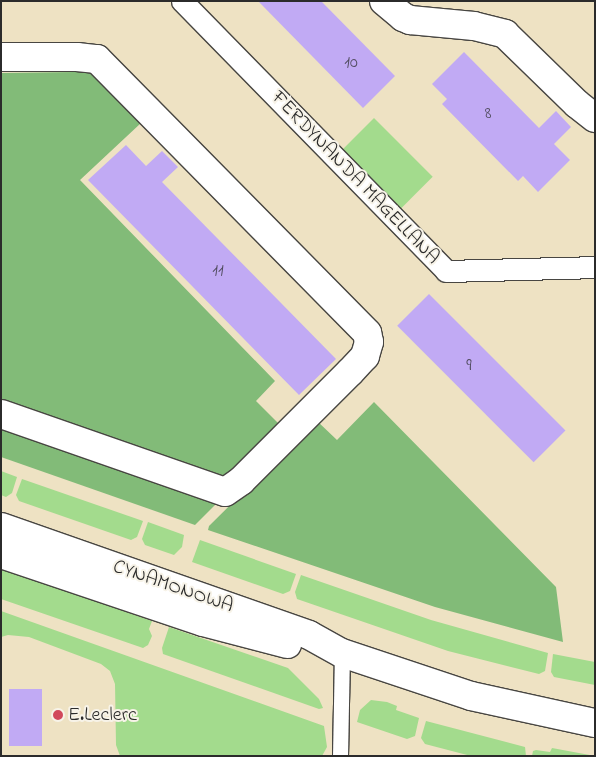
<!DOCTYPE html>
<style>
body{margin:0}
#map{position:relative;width:596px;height:757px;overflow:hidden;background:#eee2c3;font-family:"Indie Flower",sans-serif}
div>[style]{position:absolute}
.green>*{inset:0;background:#a3db8d;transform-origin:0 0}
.forest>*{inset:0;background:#82bb78}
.building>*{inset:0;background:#c1aaf4;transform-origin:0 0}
.roads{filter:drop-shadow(1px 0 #484642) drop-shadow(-1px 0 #484642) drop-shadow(0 1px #484642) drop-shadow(0 -1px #484642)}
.service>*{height:15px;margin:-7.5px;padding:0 7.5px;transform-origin:7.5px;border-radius:7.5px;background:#fff}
.pedestrian>*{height:21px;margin:-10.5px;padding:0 10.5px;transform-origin:10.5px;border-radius:10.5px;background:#fff}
.minor>*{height:28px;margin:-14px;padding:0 14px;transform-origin:14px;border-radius:14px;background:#fff}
.dots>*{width:14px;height:14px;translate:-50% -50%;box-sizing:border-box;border:2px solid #f7f3e8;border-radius:50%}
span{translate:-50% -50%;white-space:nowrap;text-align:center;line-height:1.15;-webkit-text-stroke:4px #f7f3e8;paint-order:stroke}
.number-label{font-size:18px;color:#504b5d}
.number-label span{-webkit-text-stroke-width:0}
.street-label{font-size:20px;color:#2b2b2b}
.poi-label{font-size:20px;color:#2b2b2b}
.left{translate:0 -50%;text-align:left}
.frame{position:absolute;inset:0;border:2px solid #2b2b2b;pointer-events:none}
</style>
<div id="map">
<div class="green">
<i style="left:374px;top:118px;width:83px;height:48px;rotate:45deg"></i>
<i style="clip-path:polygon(1px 471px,17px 477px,12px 493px,6px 497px,1px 495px)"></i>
<i style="clip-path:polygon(22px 479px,143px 521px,137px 537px,131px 540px,19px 501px,16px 495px)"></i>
<i style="clip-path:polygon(148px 522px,184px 535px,182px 547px,174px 555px,145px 545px,142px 539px)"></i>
<i style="clip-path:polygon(200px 540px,296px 574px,290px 591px,283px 594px,192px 562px)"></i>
<i style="clip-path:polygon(1px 568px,152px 621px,149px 629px,152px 636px,148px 645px,143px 648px,1px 599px)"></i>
<i style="clip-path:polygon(301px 575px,431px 620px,548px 653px,545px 671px,539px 674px,448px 651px,297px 599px,295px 592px)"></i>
<i style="clip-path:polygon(1px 611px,324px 726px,327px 747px,322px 756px,120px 756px,116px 745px,115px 684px,110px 671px,101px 664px,29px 637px,8px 635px,1px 637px)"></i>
<i style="clip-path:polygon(169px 627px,288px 668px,319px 699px,323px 708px,319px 709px,163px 654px,162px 648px)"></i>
<i style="clip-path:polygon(553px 654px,595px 662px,595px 685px,554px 677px,551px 672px)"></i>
<i style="clip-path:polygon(371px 700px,387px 702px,397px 706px,396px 710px,419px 718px,415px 736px,407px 739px,357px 722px,360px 710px)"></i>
<i style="clip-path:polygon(426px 721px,525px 747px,526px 756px,471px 756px,425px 744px,421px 738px)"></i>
<i style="clip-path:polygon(552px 748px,595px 756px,532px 756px,533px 751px,536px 750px,550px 752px)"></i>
</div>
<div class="forest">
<i style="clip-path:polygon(87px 65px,141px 123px,80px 180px,275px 381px,256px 401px,283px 428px,240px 466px,224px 476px,210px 477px,1px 403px,1px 73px,74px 72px)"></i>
<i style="clip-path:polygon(374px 402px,556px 587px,563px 642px,435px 607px,208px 530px,209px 526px,316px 420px,337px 440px)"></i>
<i style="clip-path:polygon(1px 425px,220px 500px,195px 525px,1px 457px)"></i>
</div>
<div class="building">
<i style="clip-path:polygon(258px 1px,321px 1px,395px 76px,363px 108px)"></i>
<i style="clip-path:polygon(464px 52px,539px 128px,556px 111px,571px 127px,554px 144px,570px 160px,538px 192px,523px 176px,518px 181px,442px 104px,447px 99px,432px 84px)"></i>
<i style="clip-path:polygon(126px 145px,146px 166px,162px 151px,178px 167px,162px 182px,336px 359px,299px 395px,88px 180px)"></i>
<i style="left:429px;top:294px;width:193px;height:45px;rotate:45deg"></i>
<i style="left:42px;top:689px;width:57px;height:33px;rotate:90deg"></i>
</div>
<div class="roads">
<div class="service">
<i style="left:340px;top:756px;width:103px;rotate:-88.9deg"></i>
</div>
<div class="pedestrian">
<i style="left:182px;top:1px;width:378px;rotate:45.6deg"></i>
<i style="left:446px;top:271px;width:149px;rotate:-1.5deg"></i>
</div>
<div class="minor">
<i style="left:384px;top:1px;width:25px;rotate:40deg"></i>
<i style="left:403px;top:17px;width:8px;rotate:23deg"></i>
<i style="left:410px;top:20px;width:64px;rotate:5.4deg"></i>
<i style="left:474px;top:26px;width:32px;rotate:14deg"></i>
<i style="left:505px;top:34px;width:100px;rotate:44.2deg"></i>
<i style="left:577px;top:104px;width:23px;rotate:38deg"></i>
<i style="left:1px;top:57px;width:76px"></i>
<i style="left:77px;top:57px;width:20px;rotate:6deg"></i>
<i style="left:97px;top:59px;width:385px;rotate:45.4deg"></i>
<i style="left:367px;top:333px;width:9px;rotate:77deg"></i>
<i style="left:369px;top:342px;width:15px;rotate:106deg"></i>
<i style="left:365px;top:356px;width:22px;rotate:133deg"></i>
<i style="left:350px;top:372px;width:154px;rotate:135deg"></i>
<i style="left:241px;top:481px;width:19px;rotate:145deg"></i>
<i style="left:225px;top:492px;width:237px;rotate:-160.8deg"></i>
<i style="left:1px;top:527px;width:326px;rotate:19.3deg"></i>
<i style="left:309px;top:635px;width:38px;rotate:29deg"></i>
<i style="left:342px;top:653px;width:136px;rotate:18.4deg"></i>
<i style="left:471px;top:696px;width:127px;rotate:12.3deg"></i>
<i style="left:1px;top:554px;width:213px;rotate:18.6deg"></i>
<i style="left:203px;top:622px;width:87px;rotate:14.7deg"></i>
</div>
</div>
<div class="dots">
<i style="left:58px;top:715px;background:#d1495b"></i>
</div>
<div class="number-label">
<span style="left:351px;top:63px">10</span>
<span style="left:488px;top:114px">8</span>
<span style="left:218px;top:271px">11</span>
<span style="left:469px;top:366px">9</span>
</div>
<div class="street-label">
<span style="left:355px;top:178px;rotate:46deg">FERDYNANDA MAGELLANA</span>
<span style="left:173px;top:587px;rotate:19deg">CYNAMONOWA</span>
</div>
<div class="poi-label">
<span class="left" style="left:68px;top:715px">E.Leclerc</span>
</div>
<div class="frame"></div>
</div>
